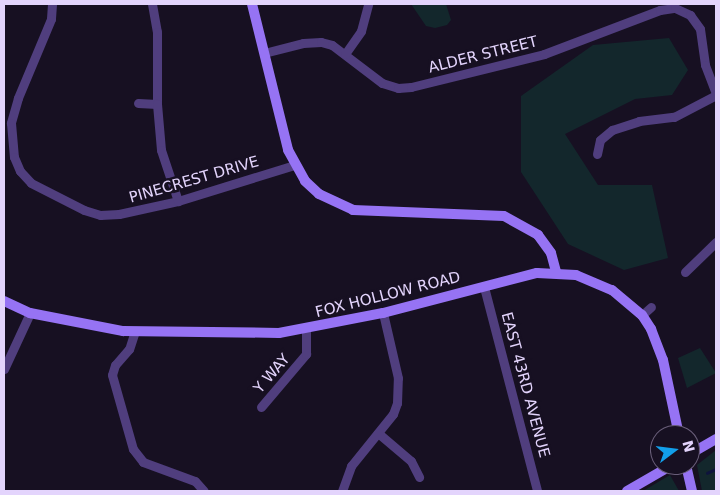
<!DOCTYPE html>
<style>
body{margin:0}
#map{position:relative;width:720px;height:495px;overflow:hidden;background:#171022;font-family:"DejaVu Sans",sans-serif}
div>[style]{position:absolute}
.green>*{inset:0;background:#13272c}
.stream>*{height:2.5px;margin:-1.25px;padding:0 1.25px;transform-origin:1.25px;border-radius:1.25px;background:#0e133d}
.street>*{height:9px;margin:-4.5px;padding:0 4.5px;transform-origin:4.5px;border-radius:4.5px;background:#503e7e}
.secondary>*{height:10px;margin:-5px;padding:0 5px;transform-origin:5px;border-radius:5px;background:#9673f4}
span{translate:-50% -50%;white-space:nowrap;text-align:center;line-height:1.15;-webkit-text-stroke:5px #171022;paint-order:stroke}
.street-label{font-size:15px;color:#e3d4fc}
.frame{position:absolute;inset:0;border:5px solid #e3d4fc;pointer-events:none}
.north{position:absolute;left:650px;top:425px;width:50px;height:50px;box-sizing:border-box;background:#171022;border:1px solid #695e79;border-radius:50%;rotate:75deg;font-size:14px;font-weight:700;line-height:20px;text-align:center;color:#e3d4fc}
.north::after{content:'';display:block;margin:auto;width:18px;height:22px;background:#129fea;clip-path:polygon(50% 0,100% 100%,50% 72%,0 100%)}
</style>
<div id="map">
<div class="green">
<i style="clip-path:polygon(411px 4px,446px 4px,451px 20px,447px 25px,435px 28px,426px 26px)"></i>
<i style="clip-path:polygon(669px 38px,688px 70px,672px 95px,635px 99px,565px 134px,598px 185px,652px 185px,668px 258px,624px 270px,568px 244px,521px 172px,521px 96px,593px 45px)"></i>
<i style="clip-path:polygon(700px 348px,716px 373px,687px 388px,678px 358px)"></i>
<i style="clip-path:polygon(716px 450px,716px 491px,702px 491px,697px 465px)"></i>
<i style="clip-path:polygon(670px 475px,679px 491px,643px 491px)"></i>
</div>
<div class="stream">
<i style="left:707px;top:473px;width:10px;rotate:-24deg"></i>
</div>
<div class="street">
<i style="left:52px;top:4px;width:15px;rotate:94deg"></i>
<i style="left:51px;top:19px;width:86px;rotate:112.7deg"></i>
<i style="left:18px;top:98px;width:26px;rotate:106deg"></i>
<i style="left:11px;top:123px;width:34px;rotate:85deg"></i>
<i style="left:14px;top:157px;width:15px;rotate:67deg"></i>
<i style="left:20px;top:171px;width:16px;rotate:47deg"></i>
<i style="left:31px;top:183px;width:59px;rotate:27deg"></i>
<i style="left:84px;top:210px;width:17px;rotate:17deg"></i>
<i style="left:100px;top:215px;width:19px;rotate:-3deg"></i>
<i style="left:119px;top:214px;width:60px;rotate:-12.4deg"></i>
<i style="left:178px;top:201px;width:121px;rotate:-17.2deg"></i>
<i style="left:152px;top:4px;width:28px;rotate:80deg"></i>
<i style="left:157px;top:32px;width:72px;rotate:90deg"></i>
<i style="left:264px;top:53px;width:40px;rotate:-14.4deg"></i>
<i style="left:303px;top:43px;width:18px;rotate:-3deg"></i>
<i style="left:321px;top:42px;width:11px;rotate:15deg"></i>
<i style="left:332px;top:45px;width:63px;rotate:37.2deg"></i>
<i style="left:382px;top:83px;width:17px;rotate:17deg"></i>
<i style="left:398px;top:88px;width:13px;rotate:-4deg"></i>
<i style="left:411px;top:87px;width:137px;rotate:-13.9deg"></i>
<i style="left:544px;top:54px;width:124px;rotate:-20.8deg"></i>
<i style="left:660px;top:10px;width:15px;rotate:-8deg"></i>
<i style="left:675px;top:8px;width:17px;rotate:25deg"></i>
<i style="left:690px;top:15px;width:17px;rotate:54deg"></i>
<i style="left:700px;top:29px;width:36px;rotate:82deg"></i>
<i style="left:705px;top:65px;width:31px;rotate:69deg"></i>
<i style="left:345px;top:54px;width:28px;rotate:-55deg"></i>
<i style="left:361px;top:31px;width:28px;rotate:-75deg"></i>
<i style="left:138px;top:103px;width:19px;rotate:3deg"></i>
<i style="left:157px;top:104px;width:46px;rotate:85deg"></i>
<i style="left:161px;top:150px;width:54px;rotate:71.6deg"></i>
<i style="left:597px;top:154px;width:14px;rotate:-78deg"></i>
<i style="left:600px;top:140px;width:16px;rotate:-40deg"></i>
<i style="left:612px;top:130px;width:28px;rotate:-18deg"></i>
<i style="left:639px;top:121px;width:35px;rotate:-7deg"></i>
<i style="left:674px;top:117px;width:47px;rotate:-27.6deg"></i>
<i style="left:685px;top:272px;width:43px;rotate:-44.1deg"></i>
<i style="left:484px;top:287px;width:211px;rotate:75.4deg"></i>
<i style="left:642px;top:315px;width:12px;rotate:-42deg"></i>
<i style="left:135px;top:331px;width:19px;rotate:108deg"></i>
<i style="left:129px;top:349px;width:21px;rotate:131deg"></i>
<i style="left:115px;top:365px;width:10px;rotate:107deg"></i>
<i style="left:112px;top:375px;width:77px;rotate:74.2deg"></i>
<i style="left:133px;top:449px;width:16px;rotate:52deg"></i>
<i style="left:143px;top:462px;width:55px;rotate:20.1deg"></i>
<i style="left:195px;top:481px;width:13px;rotate:48deg"></i>
<i style="left:4px;top:369px;width:62px;rotate:-65.1deg"></i>
<i style="left:261px;top:407px;width:70px;rotate:-49.7deg"></i>
<i style="left:306px;top:354px;width:24px;rotate:-90deg"></i>
<i style="left:378px;top:433px;width:43px;rotate:40.3deg"></i>
<i style="left:411px;top:461px;width:18px;rotate:63deg"></i>
<i style="left:342px;top:491px;width:27px;rotate:-70deg"></i>
<i style="left:351px;top:466px;width:67px;rotate:-51.1deg"></i>
<i style="left:393px;top:414px;width:12px;rotate:-70deg"></i>
<i style="left:397px;top:403px;width:25px;rotate:-88deg"></i>
<i style="left:398px;top:378px;width:67px;rotate:-103deg"></i>
</div>
<div class="secondary">
<i style="left:252px;top:4px;width:150px;rotate:76.1deg"></i>
<i style="left:288px;top:150px;width:35px;rotate:61deg"></i>
<i style="left:305px;top:181px;width:19px;rotate:43deg"></i>
<i style="left:319px;top:194px;width:38px;rotate:25deg"></i>
<i style="left:353px;top:210px;width:151px;rotate:2.3deg"></i>
<i style="left:504px;top:216px;width:39px;rotate:29deg"></i>
<i style="left:538px;top:235px;width:22px;rotate:54deg"></i>
<i style="left:551px;top:253px;width:20px;rotate:75deg"></i>
<i style="left:4px;top:301px;width:29px;rotate:25deg"></i>
<i style="left:30px;top:313px;width:95px;rotate:11deg"></i>
<i style="left:123px;top:331px;width:156px;rotate:0.7deg"></i>
<i style="left:279px;top:333px;width:106px;rotate:-10.9deg"></i>
<i style="left:383px;top:313px;width:159px;rotate:-14.6deg"></i>
<i style="left:537px;top:273px;width:39px;rotate:3deg"></i>
<i style="left:576px;top:275px;width:39px;rotate:23deg"></i>
<i style="left:612px;top:290px;width:39px;rotate:40deg"></i>
<i style="left:642px;top:315px;width:17px;rotate:57deg"></i>
<i style="left:651px;top:329px;width:33px;rotate:69deg"></i>
<i style="left:663px;top:360px;width:77px;rotate:78deg"></i>
<i style="left:690px;top:454px;width:30px;rotate:-30deg"></i>
<i style="left:686px;top:465px;width:27px;rotate:77deg"></i>
<i style="left:627px;top:491px;width:52px;rotate:-30deg"></i>
</div>
<div class="street-label">
<span style="left:483px;top:55px;rotate:-14deg">ALDER STREET</span>
<span style="left:194px;top:180px;rotate:-16deg">PINECREST DRIVE</span>
<span style="left:388px;top:295px;rotate:-14deg">FOX HOLLOW ROAD</span>
<span style="left:272px;top:374px;rotate:-49deg">Y WAY</span>
<span style="left:525px;top:385px;rotate:75deg">EAST 43RD AVENUE</span>
</div>
<div class="frame"></div>
<div class="north">N</div>
</div>
